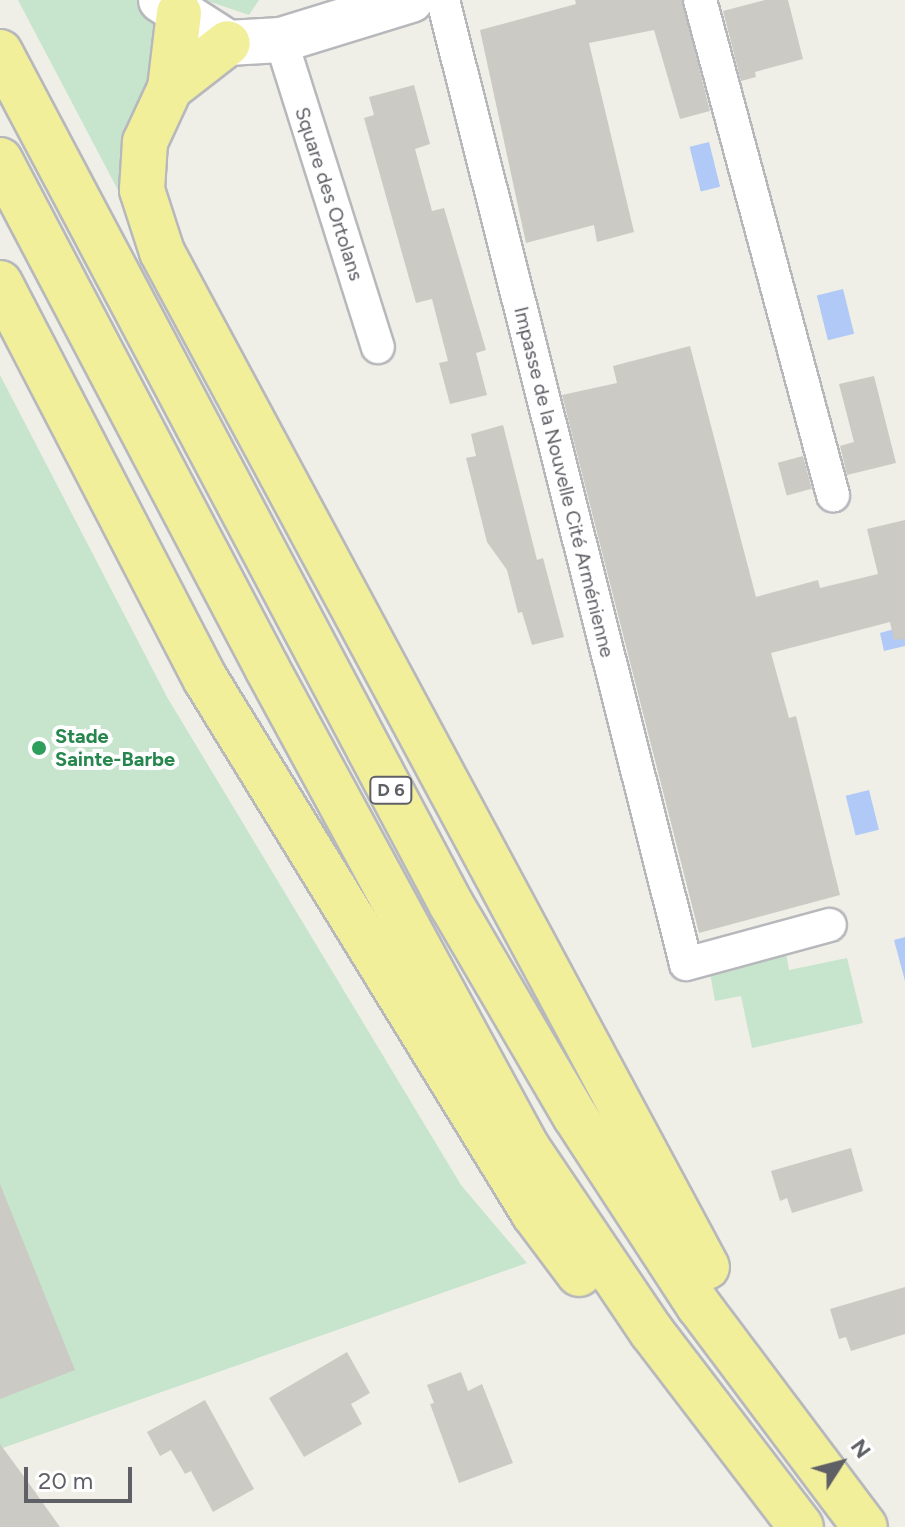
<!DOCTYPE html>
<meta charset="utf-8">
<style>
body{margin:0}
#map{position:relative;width:905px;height:1527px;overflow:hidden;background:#efefe7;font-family:Figtree,sans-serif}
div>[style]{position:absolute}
.green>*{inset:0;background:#c7e4cd}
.water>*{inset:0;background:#b0c9f6;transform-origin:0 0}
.building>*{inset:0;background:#cbcac4;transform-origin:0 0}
.roads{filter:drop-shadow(2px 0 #b7b8bc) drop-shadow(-2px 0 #b7b8bc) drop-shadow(0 2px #b7b8bc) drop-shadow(0 -2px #b7b8bc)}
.street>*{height:32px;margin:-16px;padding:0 16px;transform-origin:16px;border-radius:16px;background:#fff}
.secondary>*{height:44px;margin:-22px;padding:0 22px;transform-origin:22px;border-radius:22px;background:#fff}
.highway>*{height:44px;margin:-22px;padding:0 22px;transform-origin:22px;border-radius:22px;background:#f2ef9b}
.dots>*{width:22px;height:22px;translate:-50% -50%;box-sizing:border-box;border:4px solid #fff;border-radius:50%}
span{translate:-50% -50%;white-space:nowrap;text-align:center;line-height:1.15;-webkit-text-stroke:8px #fff;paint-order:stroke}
.shield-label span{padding:2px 6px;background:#fff;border:2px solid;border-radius:6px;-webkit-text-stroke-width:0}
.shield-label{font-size:18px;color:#5f6066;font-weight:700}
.street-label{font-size:20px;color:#5f6066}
.leisure-label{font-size:20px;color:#27864d;font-weight:700}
.left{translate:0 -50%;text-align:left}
.north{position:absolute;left:801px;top:1423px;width:80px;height:80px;-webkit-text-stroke:6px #fff;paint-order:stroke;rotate:54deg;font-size:22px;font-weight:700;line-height:32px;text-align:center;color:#5f6066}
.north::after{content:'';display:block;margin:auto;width:28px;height:36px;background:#5f6066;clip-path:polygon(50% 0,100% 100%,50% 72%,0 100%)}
.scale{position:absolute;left:24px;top:1467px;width:108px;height:36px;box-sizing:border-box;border:4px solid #5f6066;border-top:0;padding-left:10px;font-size:24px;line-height:28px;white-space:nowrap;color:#5f6066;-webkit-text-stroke:6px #fff;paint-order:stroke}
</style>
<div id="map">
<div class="green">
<i style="clip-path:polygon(18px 0,141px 0,160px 37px,153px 71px,128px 141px,119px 192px)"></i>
<i style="clip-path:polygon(205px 0,259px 0,249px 15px)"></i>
<i style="clip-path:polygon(0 375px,167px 697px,461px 1185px,527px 1263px,0 1449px)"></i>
<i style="clip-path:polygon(786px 953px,789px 970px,847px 958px,863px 1023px,752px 1048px,741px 996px,715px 1001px,710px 973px)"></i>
</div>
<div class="water">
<i style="left:709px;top:142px;width:46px;height:20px;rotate:76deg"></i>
<i style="left:843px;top:289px;width:46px;height:27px;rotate:76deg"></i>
<i style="clip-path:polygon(905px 626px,905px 646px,884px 651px,880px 633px)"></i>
<i style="left:869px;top:790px;width:41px;height:24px;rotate:76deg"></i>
<i style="clip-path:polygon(905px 937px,905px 981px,894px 940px)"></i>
</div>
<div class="building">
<i style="clip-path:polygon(575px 0,682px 0,710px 111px,680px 119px,654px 30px,589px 43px,634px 232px,597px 242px,594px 225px,526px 243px,480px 30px,576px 4px)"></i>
<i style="clip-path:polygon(765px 0,788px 0,803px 59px,755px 72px,756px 77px,741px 81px,723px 11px)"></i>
<i style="clip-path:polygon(414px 85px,430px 144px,415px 149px,432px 211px,444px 208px,486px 350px,476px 353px,487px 395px,450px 404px,439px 363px,448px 361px,432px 299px,416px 303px,364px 118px,374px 115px,369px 97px)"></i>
<i style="clip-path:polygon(690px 346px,756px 597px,818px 580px,820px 588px,878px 574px,867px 529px,905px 520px,905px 639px,894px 640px,890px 622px,771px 653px,789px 718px,796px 716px,840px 895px,699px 933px,562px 395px,617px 383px,613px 366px)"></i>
<i style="clip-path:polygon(874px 376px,896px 463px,847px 475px,840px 446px,854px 442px,839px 384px)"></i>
<i style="clip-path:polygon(503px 425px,537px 560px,543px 558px,564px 637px,532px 645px,522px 612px,518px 613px,507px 570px,487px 542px,466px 458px,476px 456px,471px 434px)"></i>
<i style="left:803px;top:456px;width:34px;height:26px;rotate:75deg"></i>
<i style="clip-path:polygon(851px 1148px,863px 1191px,792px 1213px,787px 1198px,780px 1201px,771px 1171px)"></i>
<i style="clip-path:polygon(0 1184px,75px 1370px,0 1399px)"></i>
<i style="clip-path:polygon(905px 1287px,905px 1334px,851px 1351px,846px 1337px,839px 1339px,830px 1309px)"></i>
<i style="clip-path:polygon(347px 1352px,370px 1393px,351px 1404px,362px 1424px,304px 1457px,269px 1398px)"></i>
<i style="clip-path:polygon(461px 1372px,468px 1391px,482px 1384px,513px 1463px,459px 1483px,430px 1404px,434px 1403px,427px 1385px)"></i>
<i style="clip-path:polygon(205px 1400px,254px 1489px,213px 1512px,191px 1471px,185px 1474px,171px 1450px,160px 1456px,147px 1432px)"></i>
<i style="clip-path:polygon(0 1444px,25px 1478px,60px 1527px,0 1527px)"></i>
</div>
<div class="roads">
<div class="street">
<i style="left:443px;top:0;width:994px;rotate:75.85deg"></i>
<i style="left:686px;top:964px;width:149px;rotate:-15.2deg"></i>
<i style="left:700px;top:0;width:513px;rotate:74.96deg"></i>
<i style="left:281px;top:40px;width:322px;rotate:72.5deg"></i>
</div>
<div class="secondary">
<i style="left:161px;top:0;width:80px;rotate:32.7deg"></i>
<i style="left:228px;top:43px;width:53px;rotate:-3.2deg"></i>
<i style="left:281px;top:40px;width:136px;rotate:-17.1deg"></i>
</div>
<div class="highway">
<i style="left:179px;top:13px;width:76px;rotate:96.8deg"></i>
<i style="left:170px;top:88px;width:60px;rotate:114.8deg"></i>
<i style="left:145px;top:142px;width:48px;rotate:93.6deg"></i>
<i style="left:142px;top:190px;width:65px;rotate:72.1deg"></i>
<i style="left:162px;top:252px;width:1152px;rotate:61.77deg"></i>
<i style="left:0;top:52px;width:964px;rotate:62.11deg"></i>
<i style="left:451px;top:904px;width:246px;rotate:59.7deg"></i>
<i style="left:575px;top:1116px;width:227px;rotate:56.9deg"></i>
<i style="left:699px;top:1306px;width:276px;rotate:53.1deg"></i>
<i style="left:170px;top:88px;width:73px;rotate:-37.8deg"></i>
<i style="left:0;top:160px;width:574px;rotate:62.27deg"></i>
<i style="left:267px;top:668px;width:545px;rotate:61.51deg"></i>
<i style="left:527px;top:1147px;width:223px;rotate:56deg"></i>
<i style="left:652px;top:1332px;width:245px;rotate:52.6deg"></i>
<i style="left:0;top:283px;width:447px;rotate:62.6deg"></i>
<i style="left:206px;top:680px;width:627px;rotate:58.44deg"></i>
<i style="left:534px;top:1214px;width:75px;rotate:53.1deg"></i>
</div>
</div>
<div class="dots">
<i style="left:39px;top:748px;background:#2e9e5b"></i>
</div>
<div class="shield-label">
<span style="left:391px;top:790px">D 6</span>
</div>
<div class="street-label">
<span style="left:329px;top:194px;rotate:72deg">Square des Ortolans</span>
<span style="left:564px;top:482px;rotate:76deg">Impasse de la Nouvelle Cité Arménienne</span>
</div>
<div class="leisure-label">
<span class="left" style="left:55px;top:748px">Stade<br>Sainte-Barbe</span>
</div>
<div class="north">N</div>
<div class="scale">20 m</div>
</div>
